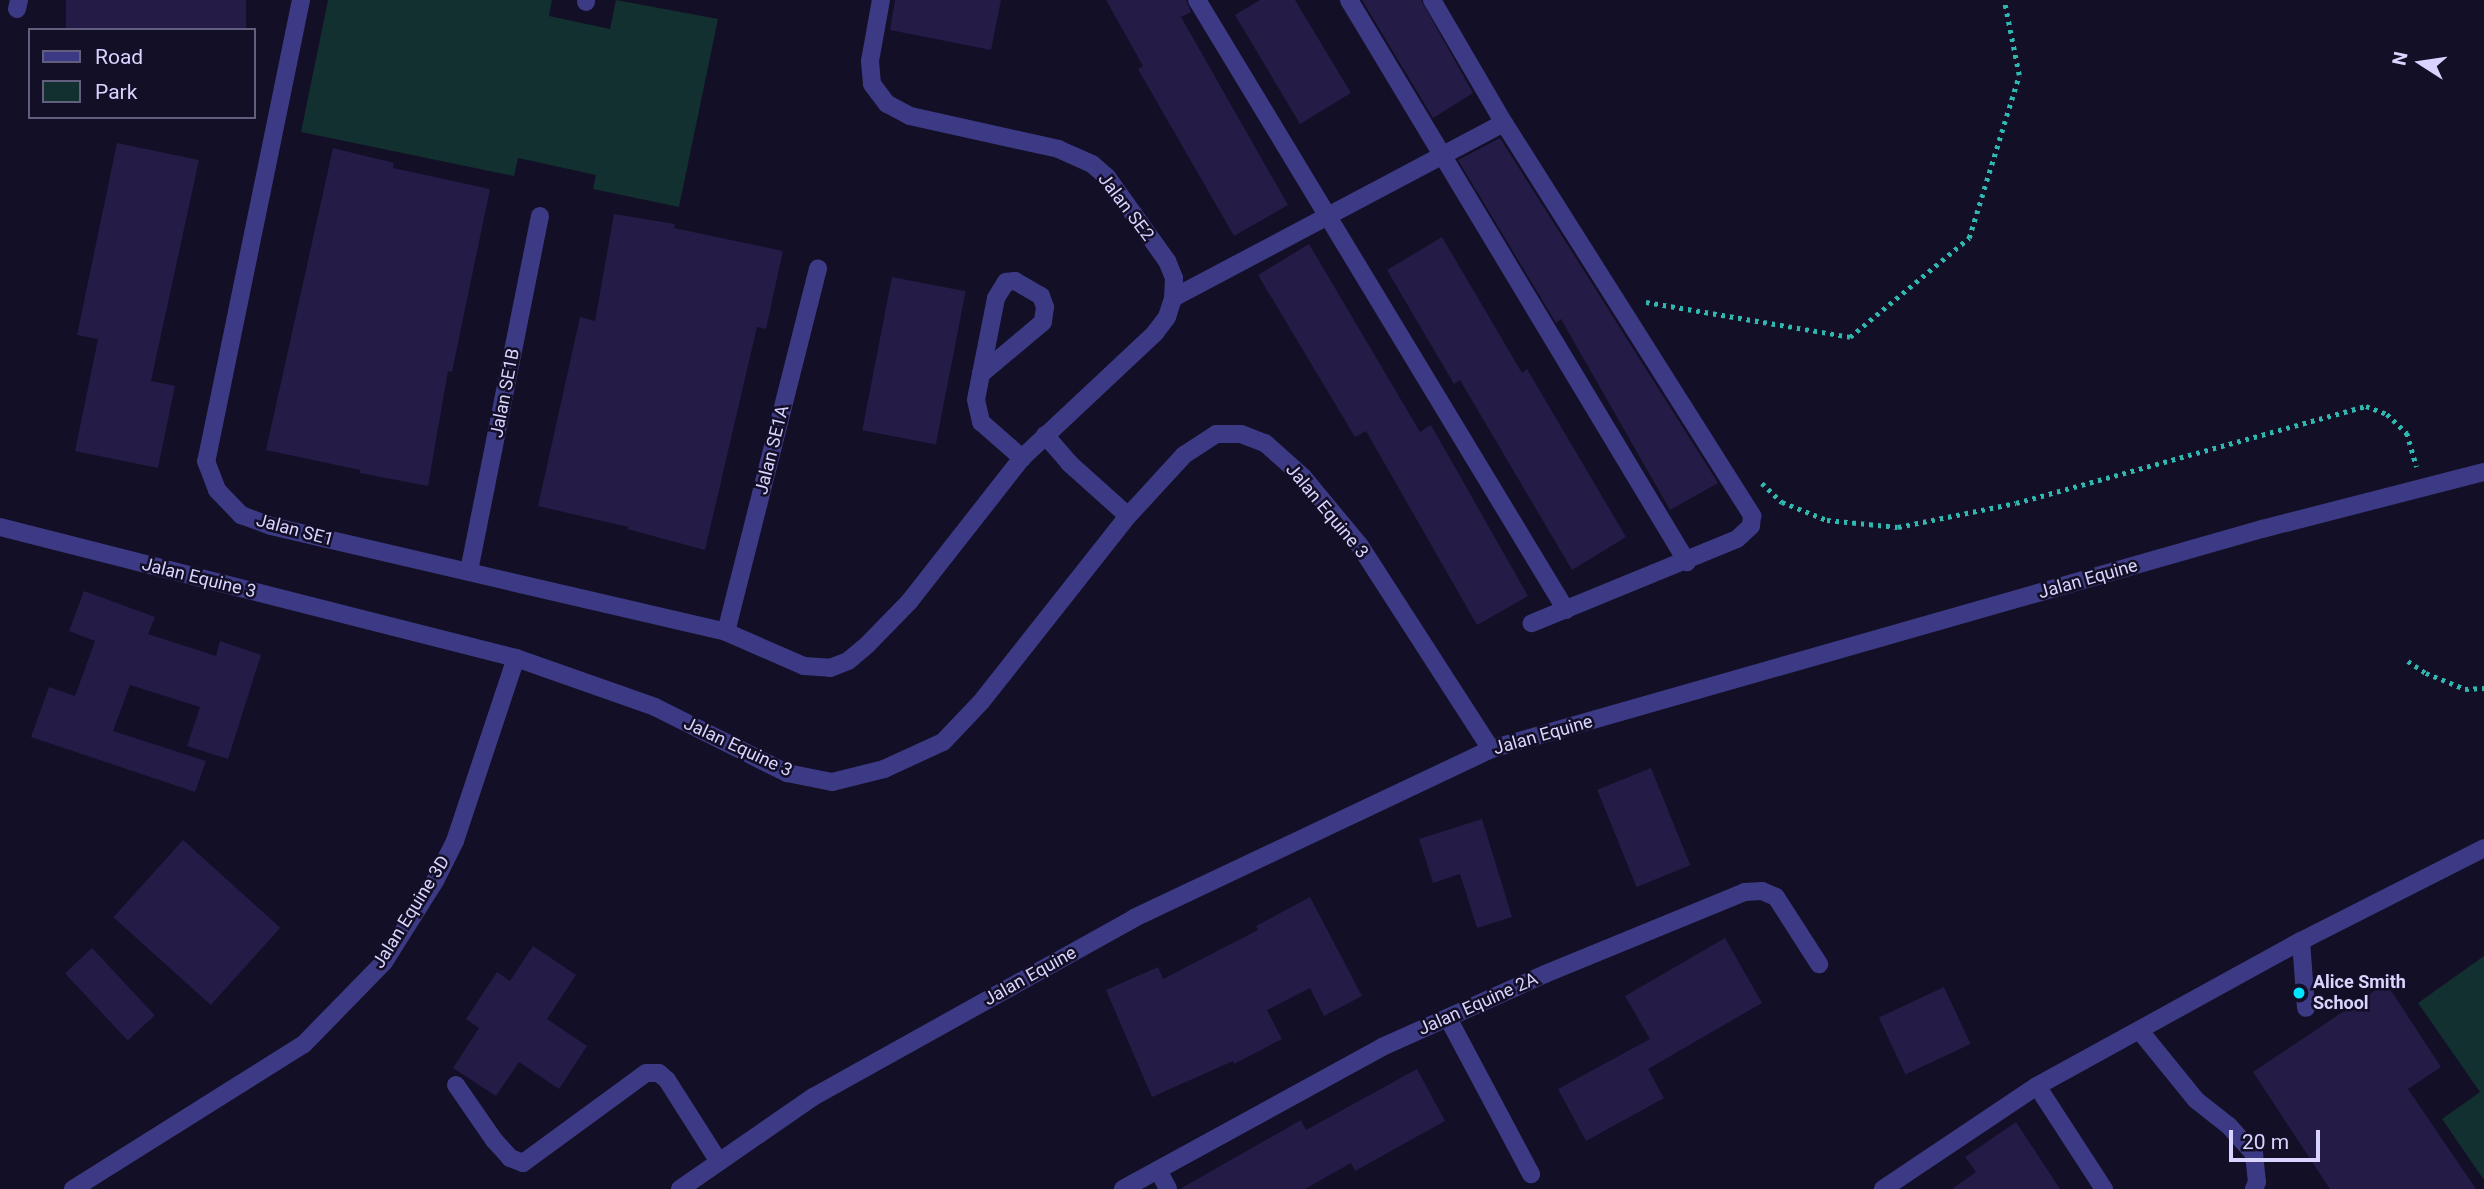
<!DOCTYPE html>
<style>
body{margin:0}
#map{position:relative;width:2484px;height:1189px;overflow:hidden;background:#130f26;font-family:Roboto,sans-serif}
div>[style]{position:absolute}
.green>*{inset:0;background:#12302f}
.building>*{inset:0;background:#241b47;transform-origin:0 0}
.path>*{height:4.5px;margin-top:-2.25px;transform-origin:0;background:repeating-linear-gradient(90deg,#2fb8b0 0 3.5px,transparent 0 8.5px)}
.minor>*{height:18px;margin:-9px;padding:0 9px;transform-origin:9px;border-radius:9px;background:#3d3a85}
.dots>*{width:19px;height:19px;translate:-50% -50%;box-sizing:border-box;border:4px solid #130f26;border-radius:50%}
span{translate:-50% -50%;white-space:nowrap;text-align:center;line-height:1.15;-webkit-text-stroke:5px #130f26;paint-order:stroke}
.street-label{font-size:18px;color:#d9d4ff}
.poi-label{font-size:18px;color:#d9d4ff;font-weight:700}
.left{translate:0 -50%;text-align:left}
.legend{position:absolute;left:28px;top:28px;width:228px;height:91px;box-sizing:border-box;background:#130f26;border:2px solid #625e7d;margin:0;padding:9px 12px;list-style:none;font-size:21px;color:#d9d4ff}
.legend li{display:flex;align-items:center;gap:14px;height:35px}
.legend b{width:35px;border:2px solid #625e7d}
.north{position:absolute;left:2386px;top:28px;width:70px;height:70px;-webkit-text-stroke:5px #130f26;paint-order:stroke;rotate:282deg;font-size:19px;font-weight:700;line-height:28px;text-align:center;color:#d9d4ff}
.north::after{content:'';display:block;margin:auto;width:24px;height:32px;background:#d9d4ff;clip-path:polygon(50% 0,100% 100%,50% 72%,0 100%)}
.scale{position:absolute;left:2229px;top:1130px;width:91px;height:32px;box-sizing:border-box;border:4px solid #d9d4ff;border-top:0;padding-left:9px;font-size:21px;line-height:24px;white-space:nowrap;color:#d9d4ff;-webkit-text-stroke:5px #130f26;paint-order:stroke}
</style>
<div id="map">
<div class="green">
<i style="clip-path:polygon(328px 0,552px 0,549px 16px,610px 29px,616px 0,718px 19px,679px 207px,593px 189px,596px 175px,518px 158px,514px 176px,301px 132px)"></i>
<i style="clip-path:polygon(2484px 956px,2484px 1180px,2442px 1119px,2480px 1092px,2418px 1003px)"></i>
</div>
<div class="building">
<i style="left:66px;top:0;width:180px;height:30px"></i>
<i style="clip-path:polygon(895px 0,1001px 0,991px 50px,890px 30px)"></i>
<i style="clip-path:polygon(1106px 0,1186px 0,1191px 12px,1181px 17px,1288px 205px,1234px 236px,1138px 69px,1143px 66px)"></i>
<i style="clip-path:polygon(1260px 0,1295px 0,1351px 93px,1300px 124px,1235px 15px)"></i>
<i style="clip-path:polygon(1362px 0,1421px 0,1473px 93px,1433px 118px)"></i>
<i style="clip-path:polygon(1500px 138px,1718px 483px,1670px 510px,1561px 319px,1556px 323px,1458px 160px)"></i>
<i style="clip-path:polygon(117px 143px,199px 160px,151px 381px,175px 386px,158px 468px,75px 451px,98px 339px,77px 335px)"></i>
<i style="clip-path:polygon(333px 148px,394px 163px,393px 168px,490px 189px,452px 372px,448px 371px,428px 486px,360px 473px,360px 470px,266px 450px)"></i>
<i style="clip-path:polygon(614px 214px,675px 224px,674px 228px,783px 251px,766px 329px,757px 327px,705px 550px,627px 529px,628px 527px,538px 506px,580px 317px,595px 321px)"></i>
<i style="clip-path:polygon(1442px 237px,1522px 373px,1527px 369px,1626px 537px,1572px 570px,1460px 380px,1454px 384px,1387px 270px)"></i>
<i style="clip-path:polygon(1309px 244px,1420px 432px,1431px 425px,1528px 596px,1477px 625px,1366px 431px,1355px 437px,1258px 275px)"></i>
<i style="left:892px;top:277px;width:75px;height:156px;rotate:11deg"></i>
<i style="clip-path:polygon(84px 591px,155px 617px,148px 634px,216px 656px,220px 641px,261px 655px,228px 759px,187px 746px,200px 707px,130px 685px,113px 731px,206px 761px,195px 792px,31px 737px,49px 687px,75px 696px,95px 641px,69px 631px)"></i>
<i style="left:1651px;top:768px;width:105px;height:58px;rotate:68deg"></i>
<i style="clip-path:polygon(1482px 819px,1512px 917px,1477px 928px,1460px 874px,1433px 883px,1419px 839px)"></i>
<i style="left:183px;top:840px;width:131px;height:104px;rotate:42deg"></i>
<i style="clip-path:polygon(1310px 897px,1362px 996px,1324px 1016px,1310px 988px,1267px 1010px,1282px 1039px,1234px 1064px,1233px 1061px,1152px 1097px,1106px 990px,1158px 967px,1163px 979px,1258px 930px,1256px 926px)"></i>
<i style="clip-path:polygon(1725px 938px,1762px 1003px,1648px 1069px,1664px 1098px,1586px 1141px,1558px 1089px,1650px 1039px,1625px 996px)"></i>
<i style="clip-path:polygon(533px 946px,576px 975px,547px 1019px,587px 1046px,559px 1089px,519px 1062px,496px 1096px,453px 1068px,479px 1028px,466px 1019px,497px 972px,510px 981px)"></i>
<i style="left:92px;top:948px;width:92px;height:37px;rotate:47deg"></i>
<i style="clip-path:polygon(2386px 983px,2441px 1067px,2408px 1089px,2476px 1189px,2330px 1189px,2253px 1072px)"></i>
<i style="left:1944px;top:987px;width:63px;height:72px;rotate:65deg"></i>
<i style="clip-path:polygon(1417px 1069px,1445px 1121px,1355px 1171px,1351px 1163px,1305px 1189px,1180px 1189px,1301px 1120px,1306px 1130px)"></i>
<i style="clip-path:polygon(2016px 1122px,2060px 1189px,1952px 1189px,1976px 1172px,1965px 1157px)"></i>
</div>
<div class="path">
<i style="left:1646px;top:302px;width:207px;rotate:9.7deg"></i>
<i style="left:1850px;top:337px;width:155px;rotate:-39.8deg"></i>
<i style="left:1969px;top:238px;width:170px;rotate:-72.9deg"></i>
<i style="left:2019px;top:75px;width:76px;rotate:-101.3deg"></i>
<i style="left:1762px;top:483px;width:28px;rotate:44deg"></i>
<i style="left:1782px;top:502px;width:48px;rotate:21.8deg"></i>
<i style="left:1827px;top:520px;width:71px;rotate:5.6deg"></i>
<i style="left:1898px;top:527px;width:120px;rotate:-11.5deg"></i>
<i style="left:2016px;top:503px;width:363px;rotate:-15.5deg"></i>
<i style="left:2366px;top:406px;width:22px;rotate:21deg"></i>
<i style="left:2387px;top:414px;width:28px;rotate:44deg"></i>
<i style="left:2407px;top:433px;width:35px;rotate:74deg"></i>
<i style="left:2408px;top:661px;width:22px;rotate:34deg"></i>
<i style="left:2426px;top:673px;width:42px;rotate:22.3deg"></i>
<i style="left:2465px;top:689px;width:19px;rotate:-3deg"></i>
</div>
<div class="minor">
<i style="left:301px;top:0;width:471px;rotate:101.6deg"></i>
<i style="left:206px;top:461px;width:31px;rotate:69deg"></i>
<i style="left:217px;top:490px;width:35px;rotate:46deg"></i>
<i style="left:241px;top:515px;width:32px;rotate:20deg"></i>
<i style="left:271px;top:526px;width:467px;rotate:13.1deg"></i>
<i style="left:726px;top:632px;width:85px;rotate:23.6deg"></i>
<i style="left:804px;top:666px;width:26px;rotate:4deg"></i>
<i style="left:830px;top:668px;width:19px;rotate:-21deg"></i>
<i style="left:848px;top:661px;width:26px;rotate:-40deg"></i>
<i style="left:868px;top:644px;width:59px;rotate:-45.7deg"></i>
<i style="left:909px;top:602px;width:183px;rotate:-51.9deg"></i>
<i style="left:1022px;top:458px;width:183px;rotate:-43.2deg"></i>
<i style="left:1155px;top:333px;width:20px;rotate:-53deg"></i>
<i style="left:1167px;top:317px;width:20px;rotate:-72deg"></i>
<i style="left:1173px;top:298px;width:20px;rotate:-87deg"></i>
<i style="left:1174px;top:278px;width:18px;rotate:-112deg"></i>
<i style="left:1167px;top:261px;width:103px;rotate:-125.5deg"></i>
<i style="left:1107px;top:177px;width:20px;rotate:-139deg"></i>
<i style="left:1092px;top:164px;width:36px;rotate:-156deg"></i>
<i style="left:1059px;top:149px;width:153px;rotate:-167.5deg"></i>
<i style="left:910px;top:116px;width:26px;rotate:-152deg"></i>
<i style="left:887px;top:104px;width:25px;rotate:-127deg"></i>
<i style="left:872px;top:84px;width:23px;rotate:-95deg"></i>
<i style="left:870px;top:61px;width:62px;rotate:-79.8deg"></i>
<i style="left:1197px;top:0;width:713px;rotate:58.83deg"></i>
<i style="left:1349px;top:0;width:656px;rotate:58.98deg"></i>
<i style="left:1432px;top:0;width:143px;rotate:59.7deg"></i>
<i style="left:1504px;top:123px;width:465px;rotate:57.7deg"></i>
<i style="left:1752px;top:516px;width:10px;rotate:96deg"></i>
<i style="left:1751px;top:526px;width:19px;rotate:137deg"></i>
<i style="left:1737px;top:539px;width:222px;rotate:157.7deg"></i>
<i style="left:586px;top:2px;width:2px;rotate:-90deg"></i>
<i style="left:17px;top:9px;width:9px;rotate:-77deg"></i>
<i style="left:1015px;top:281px;width:30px;rotate:30deg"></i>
<i style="left:1041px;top:296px;width:12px;rotate:70deg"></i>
<i style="left:1045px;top:307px;width:15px;rotate:98deg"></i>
<i style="left:1043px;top:322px;width:81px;rotate:140deg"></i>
<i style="left:981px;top:374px;width:77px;rotate:-78.8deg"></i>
<i style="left:996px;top:298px;width:19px;rotate:-58deg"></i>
<i style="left:1006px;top:282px;width:9px;rotate:-6deg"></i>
<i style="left:1173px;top:298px;width:374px;rotate:-27.9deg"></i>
<i style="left:981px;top:374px;width:26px;rotate:101deg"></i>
<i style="left:976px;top:400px;width:23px;rotate:77deg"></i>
<i style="left:981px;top:422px;width:55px;rotate:41.3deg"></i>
<i style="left:1045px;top:435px;width:37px;rotate:49deg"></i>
<i style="left:1069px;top:463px;width:79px;rotate:41.9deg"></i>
<i style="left:0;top:527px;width:532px;rotate:14.25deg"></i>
<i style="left:516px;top:658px;width:147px;rotate:19.4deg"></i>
<i style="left:655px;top:707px;width:148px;rotate:26.6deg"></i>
<i style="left:787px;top:773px;width:46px;rotate:11.3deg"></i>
<i style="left:832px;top:782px;width:54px;rotate:-14deg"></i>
<i style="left:884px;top:769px;width:65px;rotate:-24.6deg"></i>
<i style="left:943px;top:742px;width:55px;rotate:-46.5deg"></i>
<i style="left:981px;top:702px;width:237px;rotate:-51.7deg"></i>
<i style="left:1128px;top:516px;width:83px;rotate:-47.4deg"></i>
<i style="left:1184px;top:455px;width:38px;rotate:-33deg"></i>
<i style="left:1216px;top:434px;width:25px"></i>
<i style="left:1241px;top:434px;width:26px;rotate:21deg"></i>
<i style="left:1265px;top:443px;width:51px;rotate:41.8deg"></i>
<i style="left:1303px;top:477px;width:89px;rotate:50.4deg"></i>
<i style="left:1360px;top:546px;width:242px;rotate:57.2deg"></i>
<i style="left:469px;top:571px;width:362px;rotate:-78.7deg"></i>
<i style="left:726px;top:632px;width:375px;rotate:-75.8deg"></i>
<i style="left:2301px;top:941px;width:67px;rotate:85.7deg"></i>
<i style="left:1448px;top:1018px;width:177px;rotate:62deg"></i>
<i style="left:2140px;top:1031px;width:89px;rotate:50.9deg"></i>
<i style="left:2196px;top:1100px;width:42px;rotate:38.2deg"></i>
<i style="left:2229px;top:1126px;width:38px;rotate:48deg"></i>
<i style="left:2254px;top:1154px;width:28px;rotate:84deg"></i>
<i style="left:2257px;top:1182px;width:8px;rotate:113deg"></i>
<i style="left:456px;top:1085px;width:67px;rotate:55.4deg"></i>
<i style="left:494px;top:1140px;width:24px;rotate:48deg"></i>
<i style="left:510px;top:1158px;width:14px;rotate:21deg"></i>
<i style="left:523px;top:1163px;width:152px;rotate:-36.2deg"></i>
<i style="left:646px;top:1073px;width:13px"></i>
<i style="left:659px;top:1073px;width:11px;rotate:41deg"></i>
<i style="left:667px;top:1080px;width:97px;rotate:57.6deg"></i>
<i style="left:2037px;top:1086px;width:123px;rotate:57deg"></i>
<i style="left:1158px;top:1170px;width:21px;rotate:62deg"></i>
<i style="left:73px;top:1189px;width:271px;rotate:-32.1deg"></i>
<i style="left:303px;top:1045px;width:116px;rotate:-45.7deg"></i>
<i style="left:384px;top:962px;width:96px;rotate:-57.8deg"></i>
<i style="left:435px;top:881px;width:45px;rotate:-63.4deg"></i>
<i style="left:455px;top:841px;width:193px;rotate:-71.6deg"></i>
<i style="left:680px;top:1189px;width:162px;rotate:-34.7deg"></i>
<i style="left:813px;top:1097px;width:368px;rotate:-29.1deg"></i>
<i style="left:1134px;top:918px;width:395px;rotate:-25.3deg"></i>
<i style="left:1491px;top:749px;width:802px;rotate:-15.93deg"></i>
<i style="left:2262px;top:529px;width:229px;rotate:-14.4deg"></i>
<i style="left:1123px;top:1189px;width:295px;rotate:-28.7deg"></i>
<i style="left:1382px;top:1047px;width:179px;rotate:-24.1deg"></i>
<i style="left:1545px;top:974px;width:216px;rotate:-22.3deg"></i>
<i style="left:1745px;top:892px;width:17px;rotate:-3deg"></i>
<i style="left:1762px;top:891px;width:15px;rotate:23deg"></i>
<i style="left:1776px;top:897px;width:80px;rotate:57.3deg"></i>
<i style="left:1883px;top:1189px;width:185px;rotate:-33.8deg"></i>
<i style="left:2037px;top:1086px;width:301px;rotate:-28.8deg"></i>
<i style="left:2301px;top:941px;width:205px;rotate:-26.9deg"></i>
</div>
<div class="dots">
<i style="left:2299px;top:993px;background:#00e5ff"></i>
</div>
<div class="street-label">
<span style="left:1126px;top:207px;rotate:53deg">Jalan SE2</span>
<span style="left:505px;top:393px;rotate:-79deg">Jalan SE1B</span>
<span style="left:772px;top:450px;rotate:-76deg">Jalan SE1A</span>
<span style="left:1327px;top:511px;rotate:50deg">Jalan Equine 3</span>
<span style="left:295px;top:530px;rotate:15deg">Jalan SE1</span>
<span style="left:199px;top:578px;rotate:14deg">Jalan Equine 3</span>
<span style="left:2088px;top:579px;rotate:-16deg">Jalan Equine</span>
<span style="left:1543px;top:735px;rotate:-16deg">Jalan Equine</span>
<span style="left:738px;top:747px;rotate:25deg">Jalan Equine 3</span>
<span style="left:411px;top:912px;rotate:-58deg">Jalan Equine 3D</span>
<span style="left:1030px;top:976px;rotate:-29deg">Jalan Equine</span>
<span style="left:1478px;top:1004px;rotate:-24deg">Jalan Equine 2A</span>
</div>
<div class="poi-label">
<span class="left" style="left:2313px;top:993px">Alice Smith<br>School</span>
</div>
<ul class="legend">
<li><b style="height:9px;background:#3d3a85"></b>Road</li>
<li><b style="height:19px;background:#12302f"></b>Park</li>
</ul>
<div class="north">N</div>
<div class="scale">20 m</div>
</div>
